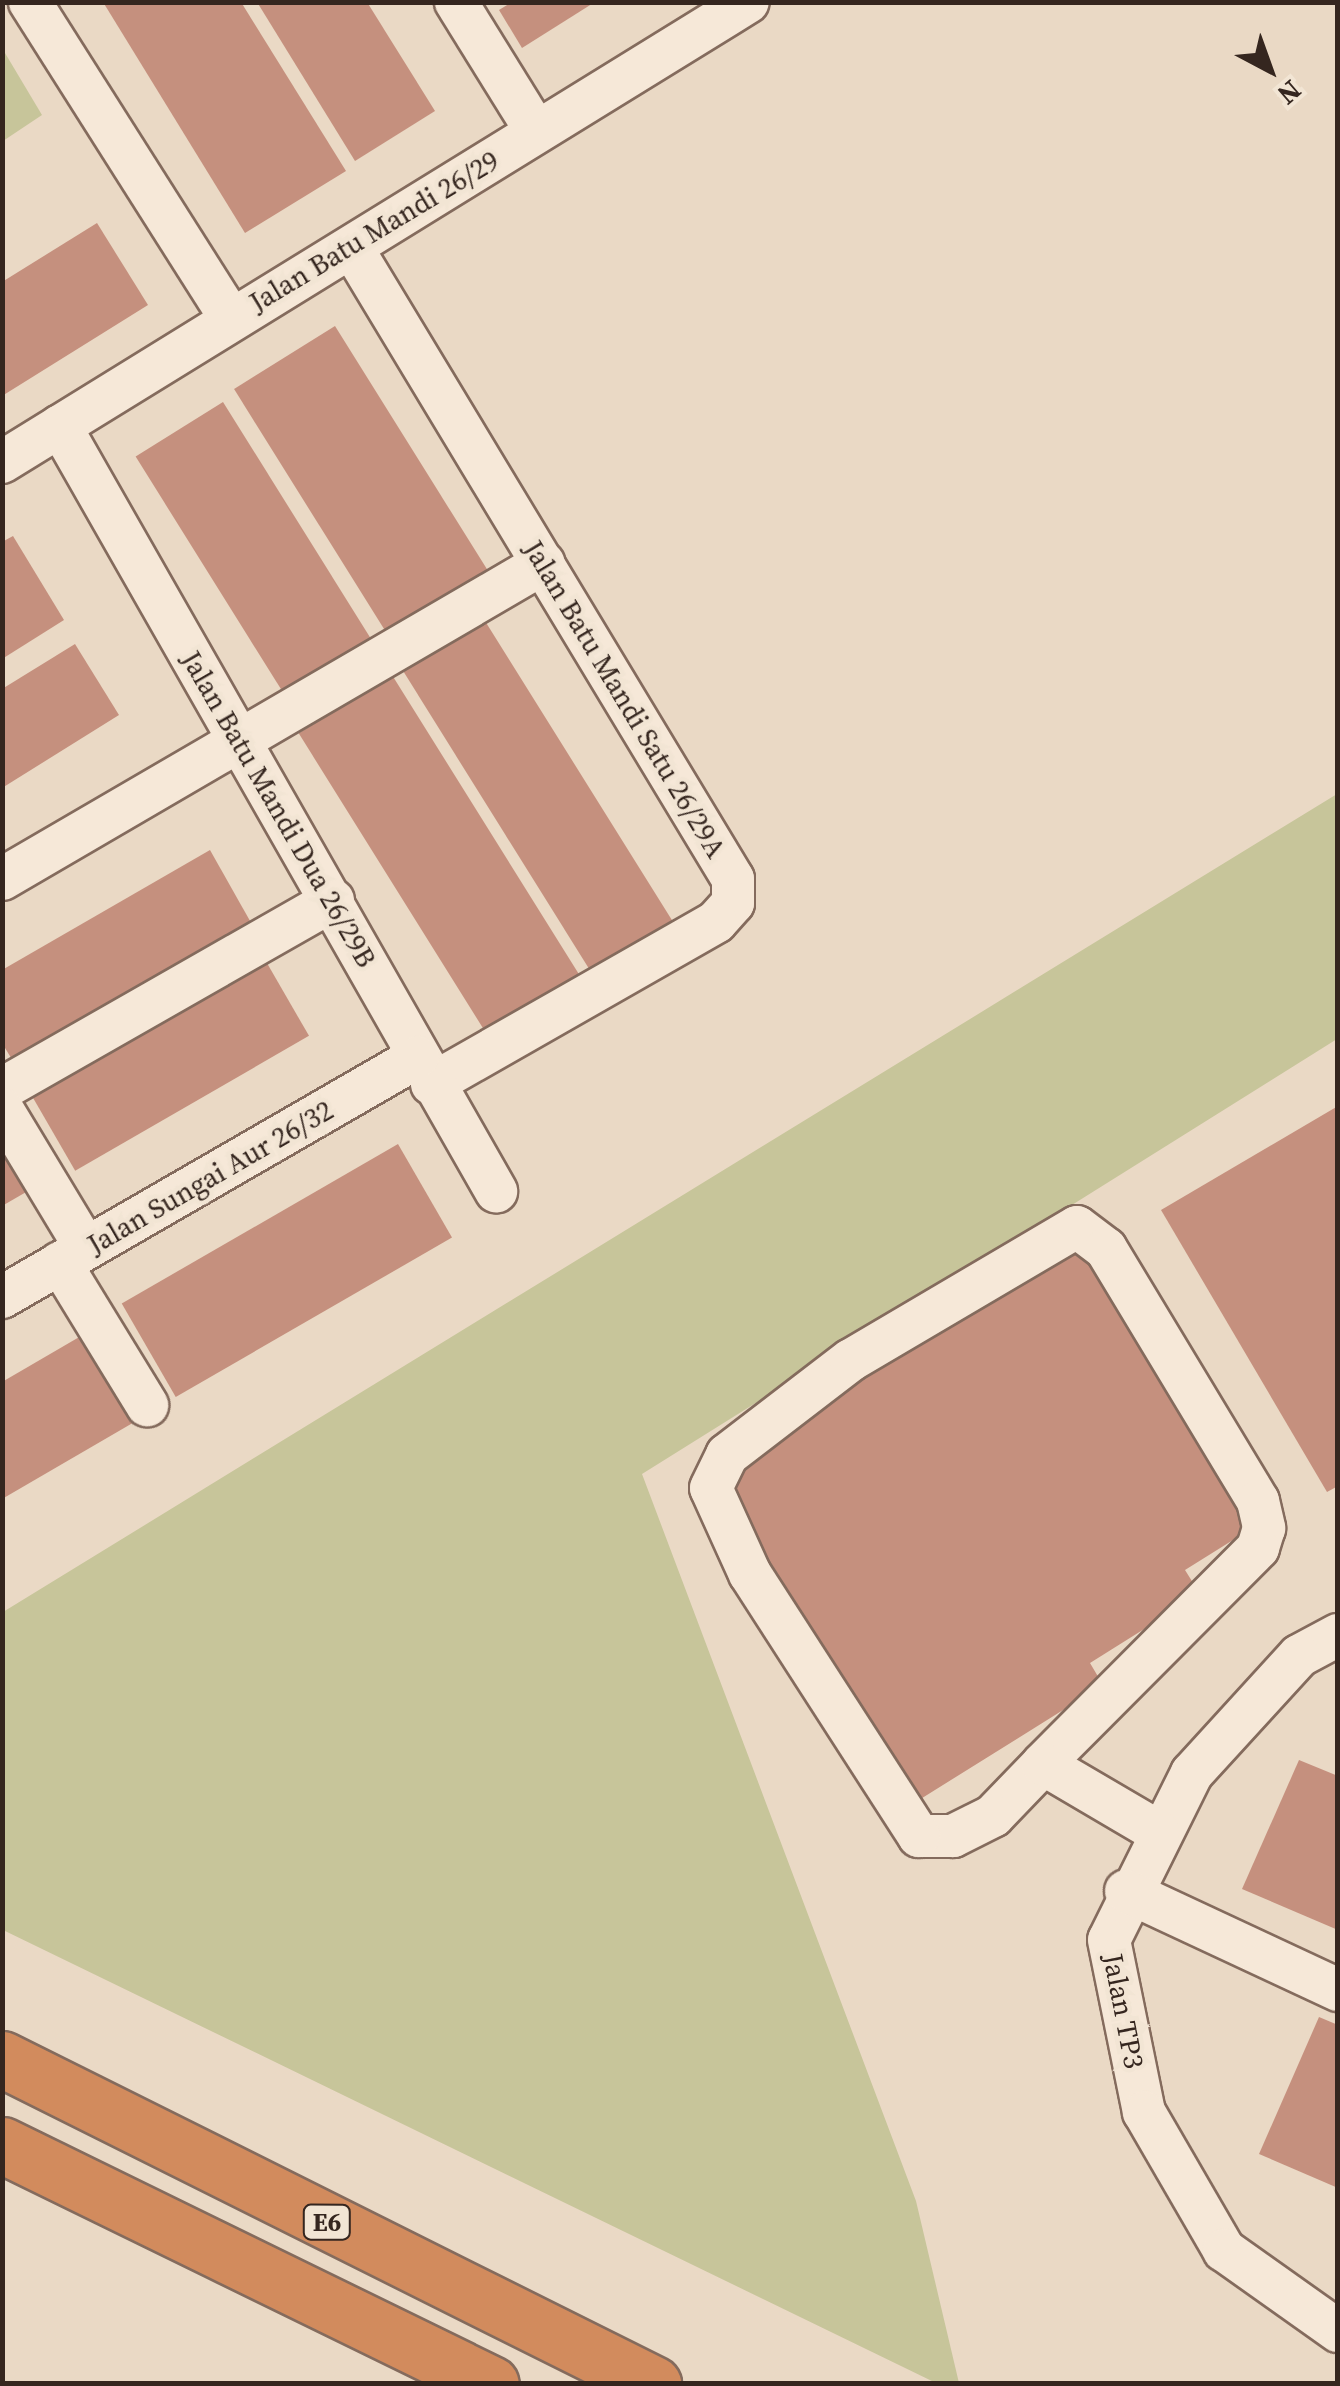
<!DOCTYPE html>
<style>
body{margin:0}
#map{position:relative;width:1340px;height:2386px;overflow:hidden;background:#ead9c5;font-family:"Source Serif 4",serif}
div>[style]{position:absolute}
.green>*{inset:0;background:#c7c59a}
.building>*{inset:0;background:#c5907e;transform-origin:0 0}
.roads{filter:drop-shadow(2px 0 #846b5d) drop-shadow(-2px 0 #846b5d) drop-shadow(0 2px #846b5d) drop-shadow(0 -2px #846b5d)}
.minor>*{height:42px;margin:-21px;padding:0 21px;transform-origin:21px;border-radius:21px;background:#f6e8d8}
.highway>*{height:55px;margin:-27.5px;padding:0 27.5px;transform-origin:27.5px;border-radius:27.5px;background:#d28b5d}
span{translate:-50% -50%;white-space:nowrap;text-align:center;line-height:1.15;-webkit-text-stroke:9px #f2e5d4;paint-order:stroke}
.shield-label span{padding:2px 8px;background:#f2e5d4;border:2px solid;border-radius:8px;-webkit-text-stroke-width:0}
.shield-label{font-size:25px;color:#35261f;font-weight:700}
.street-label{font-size:28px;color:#35261f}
.frame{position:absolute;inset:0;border:5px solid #35261f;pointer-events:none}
.north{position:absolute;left:1220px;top:20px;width:100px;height:100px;-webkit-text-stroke:8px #f2e5d4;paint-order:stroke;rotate:139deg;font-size:28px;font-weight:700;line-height:40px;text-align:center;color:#35261f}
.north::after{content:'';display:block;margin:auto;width:35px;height:45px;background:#35261f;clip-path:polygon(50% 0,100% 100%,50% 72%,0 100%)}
</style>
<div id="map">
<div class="green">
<i style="clip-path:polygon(2px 48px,42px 115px,3px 141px,2px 141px)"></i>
<i style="clip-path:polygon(1337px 794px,1337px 1039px,642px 1474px,916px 2201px,959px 2383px,936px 2383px,3px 1930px,3px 1612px)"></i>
</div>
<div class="building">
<i style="clip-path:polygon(103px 2px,241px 2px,346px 171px,245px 233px)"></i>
<i style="clip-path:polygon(257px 2px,367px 2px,435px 111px,355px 161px)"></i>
<i style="clip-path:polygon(512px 2px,595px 2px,522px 48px,499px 10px)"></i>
<i style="clip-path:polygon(97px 223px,148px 305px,2px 396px,2px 282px)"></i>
<i style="left:335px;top:326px;width:296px;height:119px;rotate:58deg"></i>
<i style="left:223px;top:402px;width:288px;height:103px;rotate:58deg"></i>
<i style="clip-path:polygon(13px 536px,64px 620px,2px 659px,2px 542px)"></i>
<i style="left:485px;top:621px;width:355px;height:96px;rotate:58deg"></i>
<i style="clip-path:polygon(75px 644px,119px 715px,2px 788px,2px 689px)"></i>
<i style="left:392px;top:675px;width:357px;height:110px;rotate:58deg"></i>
<i style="clip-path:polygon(210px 850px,254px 928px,16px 1066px,2px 1043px,2px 970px)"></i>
<i style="left:260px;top:951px;width:98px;height:270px;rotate:60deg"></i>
<i style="clip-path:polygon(1338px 1106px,1338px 1486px,1327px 1492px,1161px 1210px)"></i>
<i style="clip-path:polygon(2px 1120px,40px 1184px,2px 1206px)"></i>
<i style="left:398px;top:1144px;width:108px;height:319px;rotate:60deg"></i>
<i style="clip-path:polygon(1082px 1242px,1257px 1525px,1185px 1570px,1200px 1594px,1090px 1663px,1103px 1685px,911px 1805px,707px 1475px)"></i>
<i style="clip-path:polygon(93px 1329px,143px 1417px,2px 1499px,2px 1382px)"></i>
<i style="clip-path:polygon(1299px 1760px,1338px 1776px,1338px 1930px,1242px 1889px)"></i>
<i style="clip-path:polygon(1319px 2017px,1338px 2025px,1338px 2188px,1259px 2154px)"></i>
</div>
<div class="roads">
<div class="minor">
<i style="left:30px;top:2px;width:373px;rotate:57.6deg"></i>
<i style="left:456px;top:2px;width:152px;rotate:58.2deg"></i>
<i style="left:352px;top:248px;width:737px;rotate:58.88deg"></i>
<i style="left:733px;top:879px;width:24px;rotate:90deg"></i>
<i style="left:733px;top:903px;width:25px;rotate:132deg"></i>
<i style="left:716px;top:922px;width:327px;rotate:150.3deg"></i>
<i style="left:60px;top:426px;width:881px;rotate:60.32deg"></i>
<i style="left:2px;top:462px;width:876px;rotate:-31.66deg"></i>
<i style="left:2px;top:879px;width:627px;rotate:-30.24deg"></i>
<i style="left:2px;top:1089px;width:381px;rotate:-29.7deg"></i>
<i style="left:2px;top:1109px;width:162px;rotate:58.9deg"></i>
<i style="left:60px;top:1263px;width:167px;rotate:58.5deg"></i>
<i style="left:2px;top:1297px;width:480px;rotate:-30deg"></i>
<i style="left:1338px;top:1635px;width:44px;rotate:151.7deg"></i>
<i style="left:1299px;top:1656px;width:159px;rotate:132.4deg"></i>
<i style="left:1192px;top:1773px;width:186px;rotate:116.4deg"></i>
<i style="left:1109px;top:1940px;width:176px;rotate:78.5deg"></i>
<i style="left:1144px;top:2112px;width:160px;rotate:59.9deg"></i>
<i style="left:1224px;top:2250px;width:140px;rotate:35.4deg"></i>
<i style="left:1043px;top:1764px;width:72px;rotate:133.9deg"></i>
<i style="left:993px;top:1816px;width:45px;rotate:153.4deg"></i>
<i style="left:953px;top:1836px;width:34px;rotate:180deg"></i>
<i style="left:919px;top:1836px;width:312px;rotate:-122.8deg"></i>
<i style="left:750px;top:1574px;width:94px;rotate:-114.4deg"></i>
<i style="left:711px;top:1488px;width:37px;rotate:-64deg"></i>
<i style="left:727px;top:1455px;width:156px;rotate:-37.5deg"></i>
<i style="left:851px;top:1360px;width:262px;rotate:-30.5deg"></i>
<i style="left:1077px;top:1227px;width:36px;rotate:37deg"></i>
<i style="left:1106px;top:1249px;width:294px;rotate:58.9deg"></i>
<i style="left:1258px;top:1501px;width:28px;rotate:77deg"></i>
<i style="left:1264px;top:1528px;width:21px;rotate:107deg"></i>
<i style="left:1258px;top:1548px;width:305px;rotate:134.9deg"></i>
<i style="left:1043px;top:1764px;width:134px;rotate:30.4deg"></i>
<i style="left:1126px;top:1891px;width:234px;rotate:25deg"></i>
</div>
<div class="highway">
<i style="left:2px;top:2059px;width:728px;rotate:26.53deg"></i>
<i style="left:2px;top:2145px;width:544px;rotate:26.05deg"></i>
</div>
</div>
<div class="shield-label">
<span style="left:327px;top:2222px">E6</span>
</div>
<div class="street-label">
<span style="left:374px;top:231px;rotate:-31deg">Jalan Batu Mandi 26/29</span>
<span style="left:625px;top:699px;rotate:59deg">Jalan Batu Mandi Satu 26/29A</span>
<span style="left:279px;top:809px;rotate:60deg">Jalan Batu Mandi Dua 26/29B</span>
<span style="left:210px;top:1177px;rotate:-30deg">Jalan Sungai Aur 26/32</span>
<span style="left:1124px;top:2011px;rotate:79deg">Jalan TP3</span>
</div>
<div class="frame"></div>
<div class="north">N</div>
</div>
